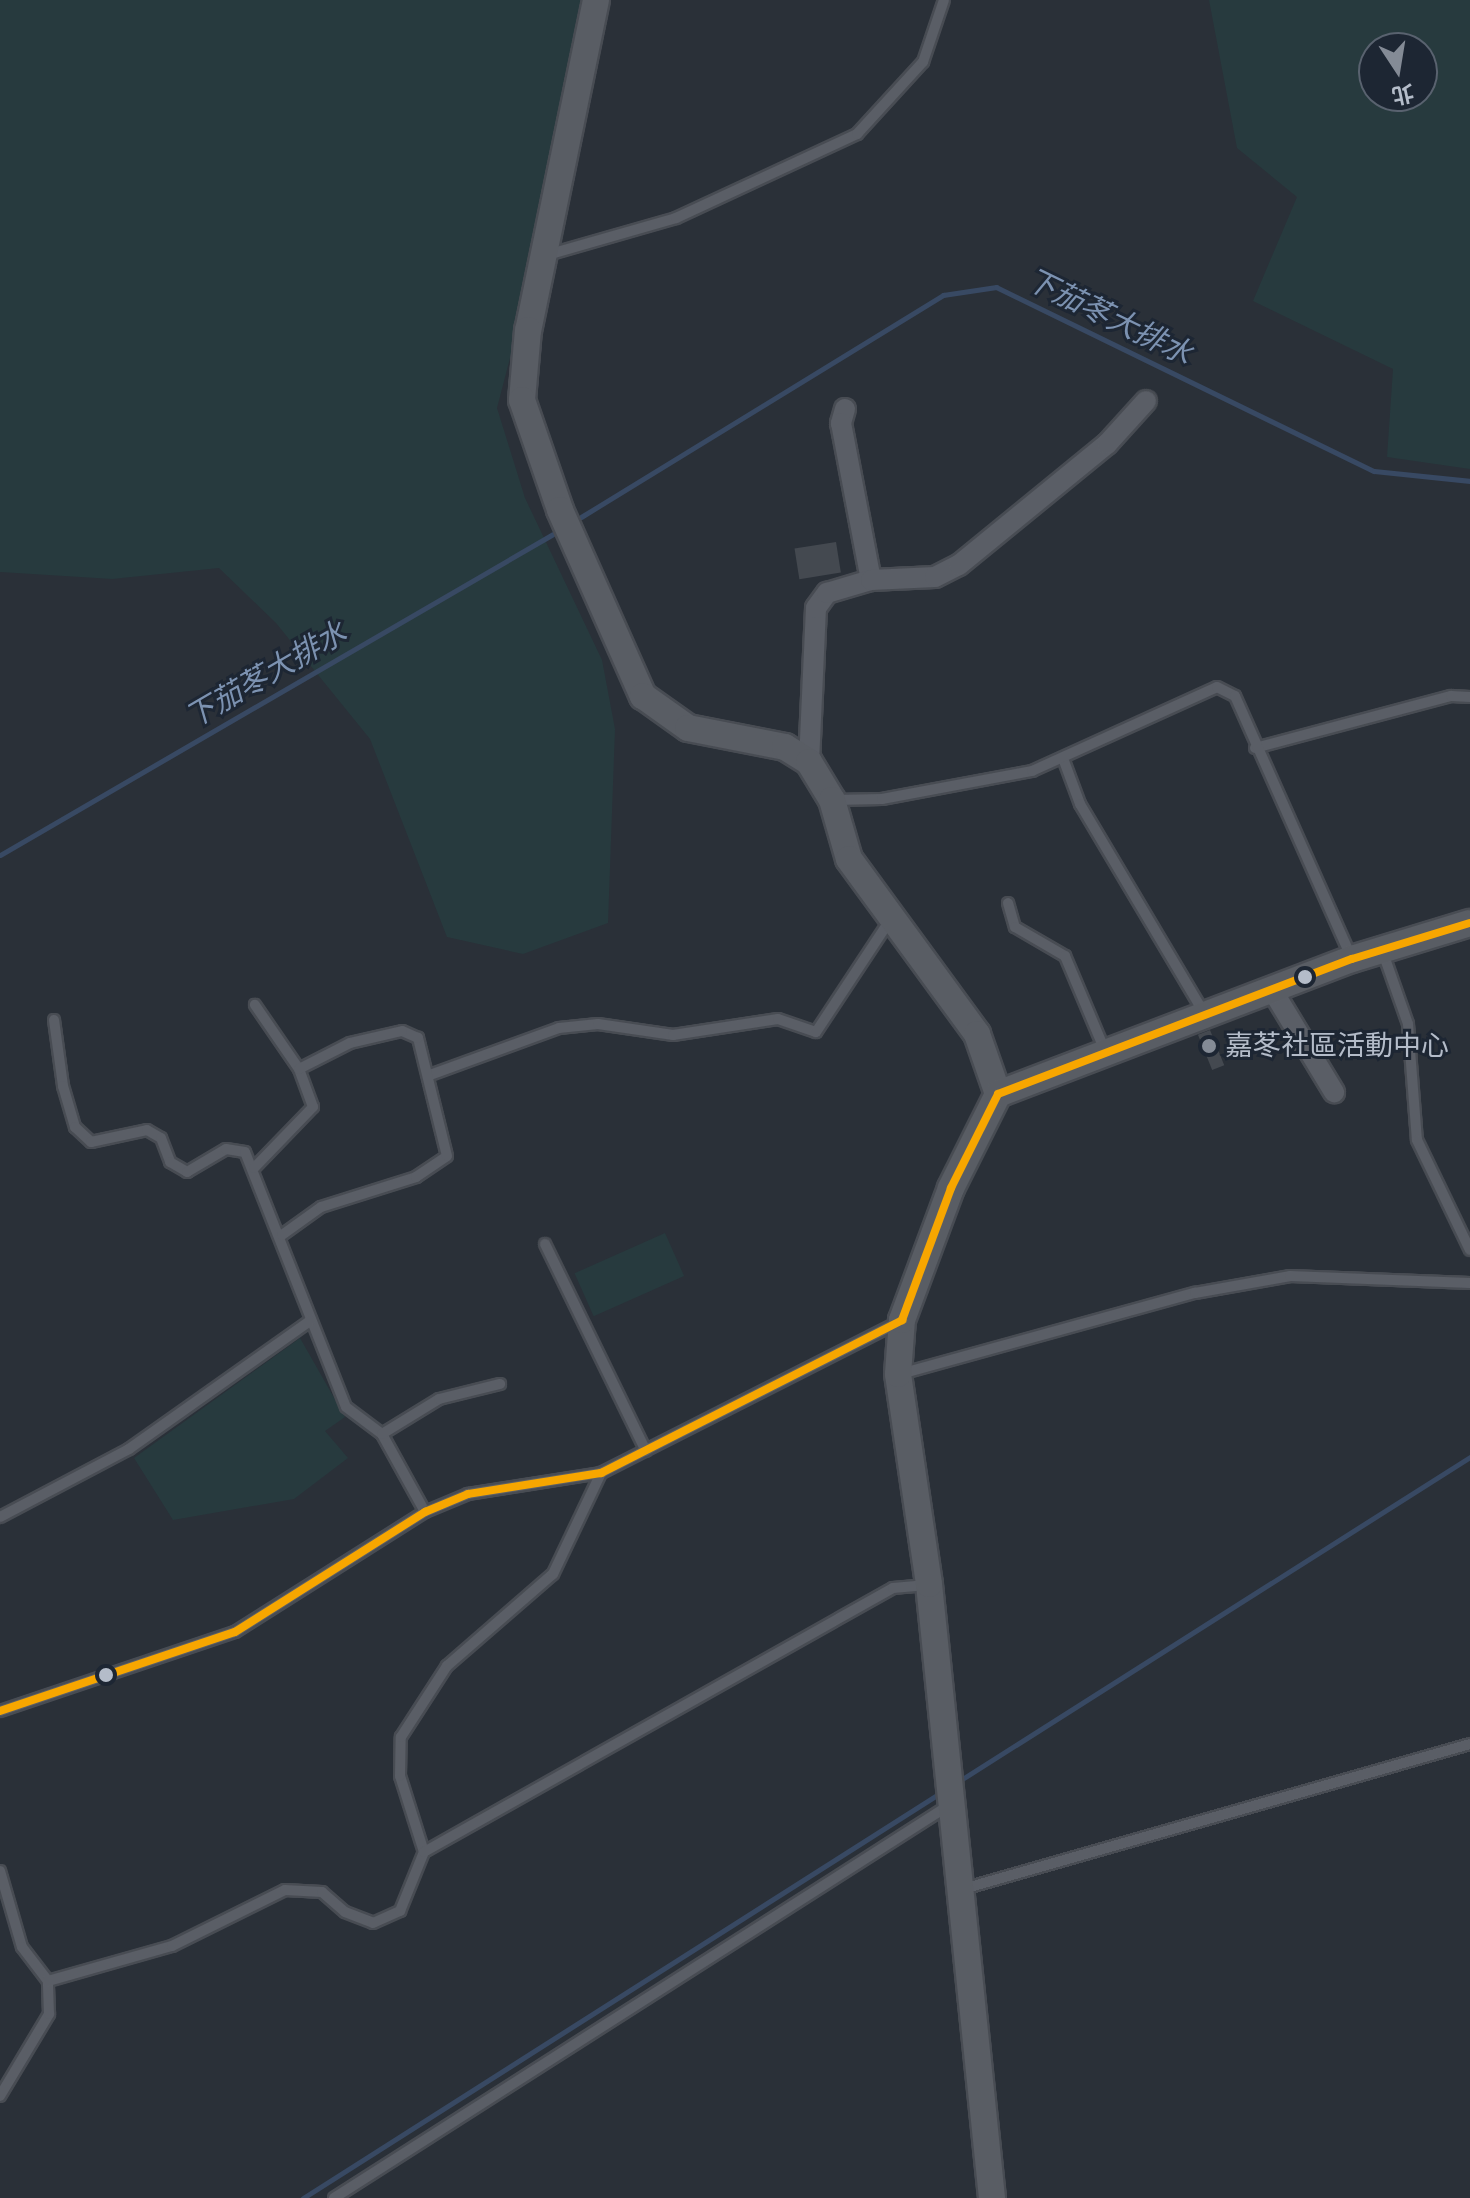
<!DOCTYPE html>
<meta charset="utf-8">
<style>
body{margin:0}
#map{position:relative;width:1470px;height:2198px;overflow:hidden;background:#2a3038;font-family:Karla,"Noto Sans TC",sans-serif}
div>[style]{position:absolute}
.green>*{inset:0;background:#273a3e;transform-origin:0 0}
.stream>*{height:5px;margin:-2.5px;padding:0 2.5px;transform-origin:2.5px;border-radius:2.5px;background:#384963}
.building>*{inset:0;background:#444950;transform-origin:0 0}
.roads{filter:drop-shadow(2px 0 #484c53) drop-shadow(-2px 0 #484c53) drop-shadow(0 2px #484c53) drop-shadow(0 -2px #484c53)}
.lane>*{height:10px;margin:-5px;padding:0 5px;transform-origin:5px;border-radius:5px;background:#5a5e66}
.street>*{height:20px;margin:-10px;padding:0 10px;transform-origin:10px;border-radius:10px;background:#5a5e66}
.secondary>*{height:26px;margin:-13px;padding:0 13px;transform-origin:13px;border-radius:13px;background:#595d64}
.bus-1>*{height:8px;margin:-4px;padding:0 4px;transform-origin:4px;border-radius:4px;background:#f7a600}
.dots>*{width:22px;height:22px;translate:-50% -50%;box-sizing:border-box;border:4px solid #1d2633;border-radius:50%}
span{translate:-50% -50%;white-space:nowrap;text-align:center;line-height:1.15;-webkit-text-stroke:6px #1d2633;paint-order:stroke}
.poi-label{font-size:28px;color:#b4bcc9}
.left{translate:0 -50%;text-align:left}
.water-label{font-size:30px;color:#7c92b1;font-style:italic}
.north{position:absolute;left:1358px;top:32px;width:80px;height:80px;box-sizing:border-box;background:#1d2633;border:2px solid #59626f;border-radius:50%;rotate:168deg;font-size:22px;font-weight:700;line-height:32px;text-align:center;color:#b4bcc9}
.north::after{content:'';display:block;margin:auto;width:28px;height:36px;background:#848b96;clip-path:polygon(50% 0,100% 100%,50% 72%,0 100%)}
</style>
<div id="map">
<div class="green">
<i style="clip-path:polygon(0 0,603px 0,497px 408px,525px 498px,602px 660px,615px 729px,608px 923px,523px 954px,447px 937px,370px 739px,276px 623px,219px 568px,112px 579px,0 572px)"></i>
<i style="clip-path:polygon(evenodd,1209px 0,1470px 0,1470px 469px,1387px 457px,1393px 369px,1253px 301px,1297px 197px,1237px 148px,1209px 0,1374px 48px,1422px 48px,1422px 96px,1374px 96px,1374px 48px)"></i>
<i style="left:665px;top:1233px;width:47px;height:99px;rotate:66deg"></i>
<i style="clip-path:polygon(300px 1338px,345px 1417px,325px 1431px,348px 1458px,294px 1499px,173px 1520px,134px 1458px)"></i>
</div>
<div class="stream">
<i style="left:581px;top:517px;width:425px;rotate:-31.5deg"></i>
<i style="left:943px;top:295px;width:54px;rotate:-8.6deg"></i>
<i style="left:996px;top:287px;width:420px;rotate:26deg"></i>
<i style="left:1374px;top:471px;width:97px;rotate:5.9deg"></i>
<i style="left:0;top:855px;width:639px;rotate:-30.13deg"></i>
<i style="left:959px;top:1781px;width:605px;rotate:-32.38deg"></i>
<i style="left:303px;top:2198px;width:758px;rotate:-32.45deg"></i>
</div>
<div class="building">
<i style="left:836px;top:542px;width:31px;height:42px;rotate:81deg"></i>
<i style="left:1210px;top:1030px;width:38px;height:13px;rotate:68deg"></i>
</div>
<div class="roads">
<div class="lane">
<i style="left:547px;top:255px;width:134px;rotate:-16deg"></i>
<i style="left:676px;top:218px;width:200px;rotate:-24.9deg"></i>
<i style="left:857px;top:134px;width:98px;rotate:-47.5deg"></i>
<i style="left:923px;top:62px;width:65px;rotate:-71.3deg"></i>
<i style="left:1255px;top:748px;width:203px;rotate:-14.9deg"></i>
<i style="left:1451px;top:696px;width:19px;rotate:3deg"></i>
<i style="left:1064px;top:761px;width:46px;rotate:69.6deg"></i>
<i style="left:1080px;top:804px;width:243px;rotate:59.3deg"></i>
<i style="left:834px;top:800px;width:48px;rotate:-1.2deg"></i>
<i style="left:882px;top:799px;width:153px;rotate:-10.6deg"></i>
<i style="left:1032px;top:771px;width:203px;rotate:-24.4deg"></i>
<i style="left:1217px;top:687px;width:20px;rotate:27deg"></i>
<i style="left:1235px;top:696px;width:288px;rotate:66deg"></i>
<i style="left:1008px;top:903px;width:25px;rotate:74deg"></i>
<i style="left:1015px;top:927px;width:58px;rotate:30.1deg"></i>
<i style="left:1065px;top:956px;width:105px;rotate:67.1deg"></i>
<i style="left:1382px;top:950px;width:78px;rotate:70.6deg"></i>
<i style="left:1408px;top:1024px;width:116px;rotate:85.6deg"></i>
<i style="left:1417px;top:1140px;width:122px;rotate:64.3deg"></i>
<i style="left:54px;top:1020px;width:67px;rotate:82.2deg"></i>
<i style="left:63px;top:1086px;width:43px;rotate:73.7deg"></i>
<i style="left:75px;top:1127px;width:22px;rotate:43deg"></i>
<i style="left:91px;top:1142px;width:57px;rotate:-12.1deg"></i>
<i style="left:147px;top:1130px;width:16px;rotate:30deg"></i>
<i style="left:161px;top:1138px;width:26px;rotate:69deg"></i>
<i style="left:170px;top:1162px;width:20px;rotate:30deg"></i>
<i style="left:187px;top:1172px;width:45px;rotate:-30.5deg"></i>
<i style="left:226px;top:1149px;width:19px;rotate:9deg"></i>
<i style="left:245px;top:1152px;width:274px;rotate:68.4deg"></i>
<i style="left:346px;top:1407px;width:45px;rotate:36.9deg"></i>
<i style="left:382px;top:1434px;width:89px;rotate:61.1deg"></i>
<i style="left:430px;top:1075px;width:137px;rotate:-20deg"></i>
<i style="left:559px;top:1028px;width:39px;rotate:-6deg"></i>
<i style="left:598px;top:1024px;width:76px;rotate:8.3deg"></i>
<i style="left:673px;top:1035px;width:106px;rotate:-8.7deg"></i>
<i style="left:778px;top:1019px;width:40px;rotate:18.9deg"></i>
<i style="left:816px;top:1032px;width:134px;rotate:-56.5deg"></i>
<i style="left:254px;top:1168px;width:85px;rotate:-46deg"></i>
<i style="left:313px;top:1107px;width:40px;rotate:-110.2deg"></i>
<i style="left:299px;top:1069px;width:78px;rotate:-124.5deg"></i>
<i style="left:282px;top:1235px;width:48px;rotate:-35.7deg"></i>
<i style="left:321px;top:1207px;width:100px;rotate:-17.5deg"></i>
<i style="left:416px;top:1177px;width:37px;rotate:-34deg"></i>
<i style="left:447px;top:1156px;width:122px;rotate:-103.8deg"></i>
<i style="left:418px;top:1038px;width:17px;rotate:-156deg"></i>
<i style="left:402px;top:1031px;width:53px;rotate:167deg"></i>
<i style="left:350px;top:1043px;width:57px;rotate:153deg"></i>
<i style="left:545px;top:1244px;width:230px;rotate:64deg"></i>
<i style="left:900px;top:1374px;width:306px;rotate:-15.4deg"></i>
<i style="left:1195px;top:1293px;width:97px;rotate:-10.1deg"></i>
<i style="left:1290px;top:1276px;width:180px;rotate:2.2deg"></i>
<i style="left:382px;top:1434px;width:67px;rotate:-31.6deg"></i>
<i style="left:439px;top:1399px;width:63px;rotate:-13.8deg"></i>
<i style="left:0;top:1517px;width:146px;rotate:-27.8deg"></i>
<i style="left:129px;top:1449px;width:222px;rotate:-35.3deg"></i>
<i style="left:0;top:1711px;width:248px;rotate:-18.6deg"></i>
<i style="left:235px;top:1632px;width:225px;rotate:-32.3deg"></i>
<i style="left:425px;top:1512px;width:47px;rotate:-22.7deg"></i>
<i style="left:468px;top:1494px;width:135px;rotate:-9deg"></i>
<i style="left:601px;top:1473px;width:335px;rotate:-26.9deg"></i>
<i style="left:424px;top:1852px;width:80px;rotate:-107.5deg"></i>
<i style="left:400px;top:1776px;width:39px;rotate:-89deg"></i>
<i style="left:401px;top:1737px;width:85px;rotate:-57.1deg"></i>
<i style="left:447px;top:1666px;width:140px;rotate:-41deg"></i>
<i style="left:553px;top:1574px;width:112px;rotate:-64.6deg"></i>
<i style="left:0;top:1871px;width:79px;rotate:73.9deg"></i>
<i style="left:22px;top:1947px;width:43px;rotate:52.6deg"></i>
<i style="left:963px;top:1889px;width:527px;rotate:-15.96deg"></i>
<i style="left:0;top:2096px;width:96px;rotate:-59.1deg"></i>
<i style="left:49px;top:2014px;width:33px;rotate:-92deg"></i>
<i style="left:48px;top:1981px;width:129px;rotate:-15.8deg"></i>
<i style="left:172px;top:1946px;width:126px;rotate:-26.4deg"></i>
<i style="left:285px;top:1890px;width:37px;rotate:3deg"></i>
<i style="left:322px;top:1892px;width:30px;rotate:41deg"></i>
<i style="left:345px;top:1912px;width:30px;rotate:21deg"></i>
<i style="left:373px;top:1923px;width:30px;rotate:-24deg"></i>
<i style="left:400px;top:1911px;width:64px;rotate:-67.9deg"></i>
<i style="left:424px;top:1852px;width:538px;rotate:-29.38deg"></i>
<i style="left:893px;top:1588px;width:34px;rotate:-5deg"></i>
<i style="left:334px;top:2198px;width:728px;rotate:-32.56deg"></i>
</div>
<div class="street">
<i style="left:845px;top:409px;width:15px;rotate:106deg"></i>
<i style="left:841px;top:423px;width:160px;rotate:79.2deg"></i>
<i style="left:809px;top:762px;width:154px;rotate:-87.4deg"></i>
<i style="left:816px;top:608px;width:19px;rotate:-54deg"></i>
<i style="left:827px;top:593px;width:46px;rotate:-16.5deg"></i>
<i style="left:871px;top:580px;width:64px;rotate:-2.7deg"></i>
<i style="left:935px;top:577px;width:27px;rotate:-27deg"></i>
<i style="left:959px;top:565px;width:191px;rotate:-39.3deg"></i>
<i style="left:1107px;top:444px;width:58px;rotate:-47.8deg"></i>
<i style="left:1271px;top:988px;width:122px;rotate:58.8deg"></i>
</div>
<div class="secondary">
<i style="left:596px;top:0;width:337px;rotate:101.6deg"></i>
<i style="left:528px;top:330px;width:70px;rotate:94.9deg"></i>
<i style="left:522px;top:400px;width:116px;rotate:70.9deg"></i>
<i style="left:560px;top:510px;width:204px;rotate:66deg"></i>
<i style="left:643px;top:696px;width:55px;rotate:35.4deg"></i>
<i style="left:688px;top:728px;width:99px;rotate:11.1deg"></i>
<i style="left:785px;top:747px;width:28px;rotate:32deg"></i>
<i style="left:809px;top:762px;width:44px;rotate:58.8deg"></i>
<i style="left:832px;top:800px;width:61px;rotate:73.9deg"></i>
<i style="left:849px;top:859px;width:217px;rotate:53.8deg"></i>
<i style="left:977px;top:1034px;width:64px;rotate:70.7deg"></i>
<i style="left:992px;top:2198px;width:617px;rotate:-95.86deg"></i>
<i style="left:929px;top:1584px;width:212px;rotate:-98.4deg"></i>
<i style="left:898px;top:1374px;width:54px;rotate:-85.8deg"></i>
<i style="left:902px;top:1320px;width:141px;rotate:-69.6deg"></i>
<i style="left:951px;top:1188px;width:105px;rotate:-63.4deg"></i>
<i style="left:998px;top:1094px;width:379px;rotate:-20.9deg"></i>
<i style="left:1352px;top:959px;width:123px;rotate:-17deg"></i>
</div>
</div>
<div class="bus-1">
<i style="left:0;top:1711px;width:248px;rotate:-18.6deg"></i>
<i style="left:235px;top:1632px;width:225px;rotate:-32.3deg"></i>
<i style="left:425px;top:1512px;width:47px;rotate:-22.7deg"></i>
<i style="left:468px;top:1494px;width:135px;rotate:-9deg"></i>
<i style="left:601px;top:1473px;width:338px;rotate:-26.9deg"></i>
<i style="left:902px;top:1320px;width:141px;rotate:-69.6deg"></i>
<i style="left:951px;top:1188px;width:105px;rotate:-63.4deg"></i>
<i style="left:998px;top:1094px;width:379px;rotate:-20.9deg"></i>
<i style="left:1352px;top:959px;width:123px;rotate:-17deg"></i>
</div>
<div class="dots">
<i style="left:1305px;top:977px;background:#b4bcc9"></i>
<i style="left:1209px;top:1046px;background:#848b96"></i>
<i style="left:106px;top:1675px;background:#b4bcc9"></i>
</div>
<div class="poi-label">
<span class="left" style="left:1225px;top:1046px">嘉苳社區活動中心</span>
</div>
<div class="water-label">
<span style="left:1109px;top:317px;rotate:26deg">下茄苳大排水</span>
<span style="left:266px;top:675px;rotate:-30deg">下茄苳大排水</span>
</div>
<div class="north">北</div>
</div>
